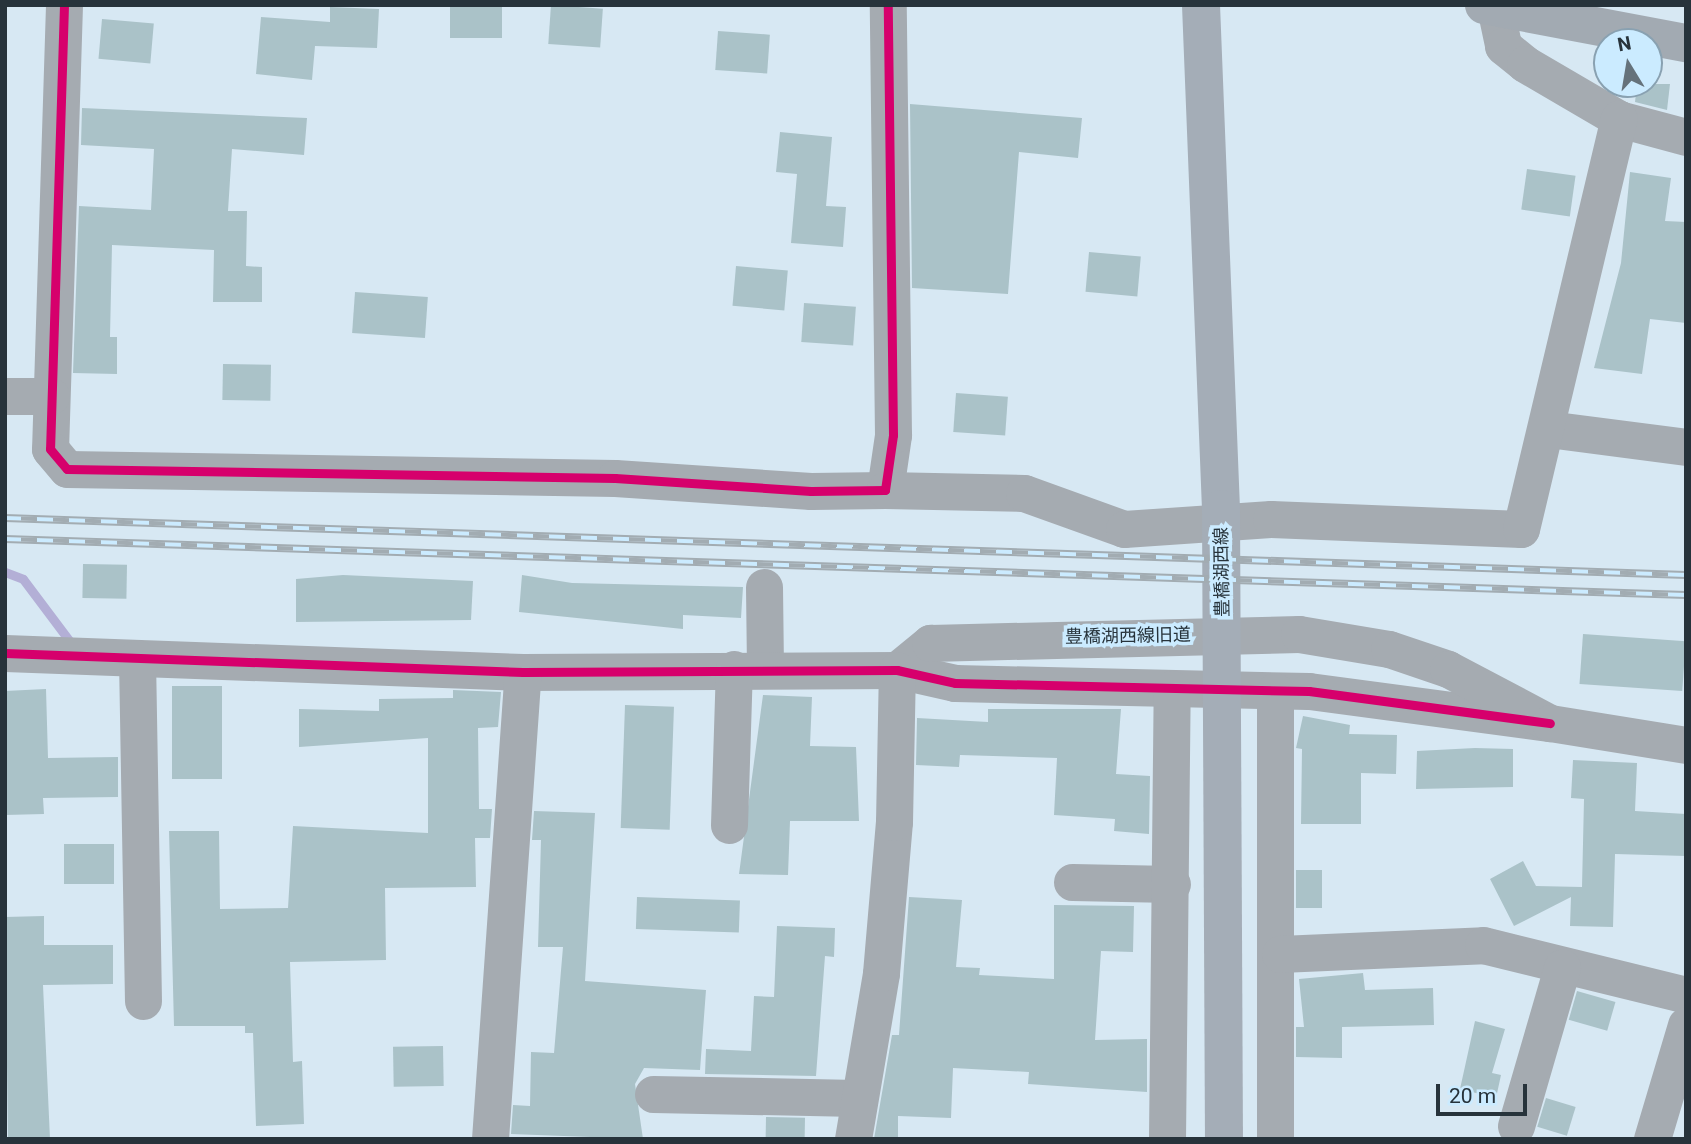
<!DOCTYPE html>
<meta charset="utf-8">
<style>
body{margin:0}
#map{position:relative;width:1691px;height:1144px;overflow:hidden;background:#d7e8f3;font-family:Roboto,"Noto Sans JP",sans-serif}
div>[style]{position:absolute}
.stream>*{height:9px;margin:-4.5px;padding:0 4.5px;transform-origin:4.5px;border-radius:4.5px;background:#b3afd6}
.building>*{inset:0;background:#aac2c8;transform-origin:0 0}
.street>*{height:37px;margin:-18.5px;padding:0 18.5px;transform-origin:18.5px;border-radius:18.5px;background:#a5abb1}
.secondary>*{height:38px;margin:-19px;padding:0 19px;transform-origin:19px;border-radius:19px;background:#a2aab2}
.primary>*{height:38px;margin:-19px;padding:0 19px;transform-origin:19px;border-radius:19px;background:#a4adb7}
.rail>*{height:8px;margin-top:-4px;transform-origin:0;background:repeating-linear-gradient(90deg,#cbebff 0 16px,#a2acb2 0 32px);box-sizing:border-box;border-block:2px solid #a2acb2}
.cycleway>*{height:9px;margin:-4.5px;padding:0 4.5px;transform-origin:4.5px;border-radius:4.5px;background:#d6006c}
span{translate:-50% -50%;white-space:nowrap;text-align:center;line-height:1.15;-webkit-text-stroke:7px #cbebff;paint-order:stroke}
.street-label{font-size:18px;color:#27333b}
.frame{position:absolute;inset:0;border:7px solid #27333b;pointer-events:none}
.north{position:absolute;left:1593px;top:28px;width:70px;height:70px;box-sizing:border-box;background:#cbebff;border:2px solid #89a1b1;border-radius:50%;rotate:349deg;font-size:19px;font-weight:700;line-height:28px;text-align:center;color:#27333b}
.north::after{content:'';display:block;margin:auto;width:24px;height:32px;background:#65727b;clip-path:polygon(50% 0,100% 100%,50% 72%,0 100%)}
.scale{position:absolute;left:1436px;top:1084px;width:91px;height:32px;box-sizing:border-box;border:4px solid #27333b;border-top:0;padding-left:9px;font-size:21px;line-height:24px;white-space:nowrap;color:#27333b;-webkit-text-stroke:5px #cbebff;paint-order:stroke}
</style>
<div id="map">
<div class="stream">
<i style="left:5px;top:572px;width:19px;rotate:21deg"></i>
<i style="left:23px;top:579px;width:80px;rotate:53.1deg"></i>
</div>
<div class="building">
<i style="left:450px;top:5px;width:52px;height:33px"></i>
<i style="left:551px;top:5px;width:52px;height:39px;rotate:4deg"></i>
<i style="clip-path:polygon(330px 7px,379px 9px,377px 48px,315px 46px,312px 80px,256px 74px,261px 17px,330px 22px)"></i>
<i style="left:102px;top:19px;width:52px;height:40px;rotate:5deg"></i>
<i style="left:718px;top:31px;width:52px;height:39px;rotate:4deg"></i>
<i style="clip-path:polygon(1637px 84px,1670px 84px,1667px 110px,1635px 102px)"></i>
<i style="clip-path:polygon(910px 104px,1082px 118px,1078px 158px,1019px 152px,1008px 294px,912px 288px)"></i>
<i style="clip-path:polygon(82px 108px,307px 118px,304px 155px,232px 149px,228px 211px,247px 211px,246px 266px,262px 267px,262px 302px,213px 302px,214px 250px,112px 245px,110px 337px,117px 337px,117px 374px,73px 373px,79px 206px,151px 210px,154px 149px,81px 145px)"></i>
<i style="clip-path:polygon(780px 132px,832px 137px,826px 206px,846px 207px,843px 247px,791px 243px,797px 174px,776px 172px)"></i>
<i style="left:1527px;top:169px;width:49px;height:41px;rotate:8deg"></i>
<i style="clip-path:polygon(1630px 172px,1671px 178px,1665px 221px,1686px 222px,1686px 323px,1650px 319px,1642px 374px,1594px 368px,1621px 263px)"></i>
<i style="left:1089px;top:252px;width:52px;height:40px;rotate:5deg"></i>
<i style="left:736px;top:266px;width:52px;height:40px;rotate:5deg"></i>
<i style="left:355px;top:292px;width:73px;height:41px;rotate:4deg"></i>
<i style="left:804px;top:303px;width:52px;height:39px;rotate:4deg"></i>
<i style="left:223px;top:364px;width:48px;height:36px;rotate:1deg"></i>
<i style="left:956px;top:393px;width:52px;height:39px;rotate:4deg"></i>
<i style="left:83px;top:564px;width:44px;height:34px;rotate:1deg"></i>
<i style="clip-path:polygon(343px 575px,473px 581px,471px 620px,296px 622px,296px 579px)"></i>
<i style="clip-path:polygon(522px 575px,572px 583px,743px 587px,741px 618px,683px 615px,683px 629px,519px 612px)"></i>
<i style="left:1583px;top:634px;width:103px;height:50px;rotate:4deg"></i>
<i style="left:172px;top:686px;width:50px;height:93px"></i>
<i style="clip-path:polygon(46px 689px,48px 758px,118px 757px,118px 797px,43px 798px,44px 814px,5px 815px,5px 691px)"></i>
<i style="clip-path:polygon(453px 690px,501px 692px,498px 727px,478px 728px,479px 809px,492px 809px,490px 838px,475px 838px,476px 887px,385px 888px,386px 960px,290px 962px,293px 1062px,302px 1061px,304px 1124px,256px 1126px,253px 1033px,245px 1033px,245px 1026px,174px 1026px,169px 831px,219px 831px,220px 909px,288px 908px,293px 826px,428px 833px,428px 738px,299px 747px,299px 709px,379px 711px,379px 699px,453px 698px)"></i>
<i style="clip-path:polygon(763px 695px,812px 697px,810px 746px,856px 747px,859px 821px,790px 821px,788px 875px,739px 874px)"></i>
<i style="left:625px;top:705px;width:49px;height:123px;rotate:2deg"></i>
<i style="clip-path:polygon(988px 709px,1121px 709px,1116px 774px,1150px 776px,1149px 834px,1114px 831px,1115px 819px,1054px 815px,1057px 758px,960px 755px,959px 767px,916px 765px,917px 718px,988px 722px)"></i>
<i style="clip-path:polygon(1303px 716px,1350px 725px,1349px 734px,1397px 735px,1396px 774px,1361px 773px,1361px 824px,1301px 824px,1302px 749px,1296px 748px)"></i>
<i style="clip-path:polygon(1475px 748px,1513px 749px,1513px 787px,1416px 789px,1417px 751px)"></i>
<i style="clip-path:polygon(1573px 760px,1637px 763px,1635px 811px,1686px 814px,1686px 856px,1615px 854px,1613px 927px,1570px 926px,1571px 897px,1514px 926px,1490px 879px,1523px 861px,1536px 886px,1582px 887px,1584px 799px,1571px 798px)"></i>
<i style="clip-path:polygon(534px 811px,595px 813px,585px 981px,706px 990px,700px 1070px,644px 1068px,635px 1084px,643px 1139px,511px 1134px,513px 1105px,530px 1106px,531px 1052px,554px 1053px,563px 947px,538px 947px,541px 840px,532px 840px)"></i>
<i style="left:64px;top:844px;width:50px;height:40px"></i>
<i style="left:1296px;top:870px;width:26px;height:38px"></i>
<i style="left:637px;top:897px;width:103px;height:32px;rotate:2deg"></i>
<i style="clip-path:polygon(909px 897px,962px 900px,956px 967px,980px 968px,979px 975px,1054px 979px,1054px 905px,1134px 906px,1133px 952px,1101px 951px,1095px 1040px,1147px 1039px,1147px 1092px,1028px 1084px,1029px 1072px,953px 1068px,951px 1118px,898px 1116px,898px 1139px,874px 1139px,892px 1035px,899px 1035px)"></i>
<i style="clip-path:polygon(44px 916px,44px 945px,113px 945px,113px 984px,43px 985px,50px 1139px,8px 1139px,5px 917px)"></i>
<i style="clip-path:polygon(777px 926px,835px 928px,834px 957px,825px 956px,816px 1076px,705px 1074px,706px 1049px,751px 1051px,754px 996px,774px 997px)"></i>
<i style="clip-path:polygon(1363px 973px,1365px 990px,1433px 988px,1434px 1025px,1342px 1027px,1342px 1058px,1296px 1057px,1296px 1027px,1304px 1027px,1299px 979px)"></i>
<i style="left:1577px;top:991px;width:40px;height:30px;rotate:16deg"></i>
<i style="clip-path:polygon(1475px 1021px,1505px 1029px,1492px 1073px,1501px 1075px,1496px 1098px,1460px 1089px)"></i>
<i style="left:443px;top:1046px;width:40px;height:50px;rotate:89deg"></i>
<i style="left:1546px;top:1098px;width:31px;height:30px;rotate:17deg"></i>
<i style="left:766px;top:1117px;width:39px;height:22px;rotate:1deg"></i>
</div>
<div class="street">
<i style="left:64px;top:5px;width:444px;rotate:91.8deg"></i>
<i style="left:50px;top:449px;width:26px;rotate:50deg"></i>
<i style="left:67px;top:469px;width:548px;rotate:0.94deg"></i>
<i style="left:615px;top:478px;width:196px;rotate:3.8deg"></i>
<i style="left:811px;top:491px;width:74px;rotate:-0.8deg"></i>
<i style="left:885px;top:490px;width:56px;rotate:-81.7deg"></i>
<i style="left:893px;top:435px;width:430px;rotate:-90.7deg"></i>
<i style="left:1495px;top:7px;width:40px;rotate:78deg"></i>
<i style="left:1503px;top:46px;width:28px;rotate:39deg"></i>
<i style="left:1525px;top:64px;width:109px;rotate:30.3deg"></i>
<i style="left:1619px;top:119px;width:69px;rotate:15deg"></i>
<i style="left:5px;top:396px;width:46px"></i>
<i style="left:1548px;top:429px;width:139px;rotate:7.4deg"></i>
<i style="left:885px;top:490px;width:139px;rotate:1.2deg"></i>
<i style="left:1024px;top:493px;width:106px;rotate:19.8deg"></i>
<i style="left:1124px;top:529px;width:147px;rotate:-3.9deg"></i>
<i style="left:1271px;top:519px;width:250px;rotate:2.3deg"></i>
<i style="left:1521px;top:529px;width:422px;rotate:-76.6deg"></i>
<i style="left:764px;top:587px;width:82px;rotate:89.3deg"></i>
<i style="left:5px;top:653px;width:518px;rotate:2.1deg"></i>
<i style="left:523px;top:672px;width:374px;rotate:-0.3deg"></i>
<i style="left:897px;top:670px;width:59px;rotate:12.6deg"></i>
<i style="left:955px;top:683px;width:354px;rotate:1.3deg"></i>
<i style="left:1309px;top:691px;width:243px;rotate:7.6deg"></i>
<i style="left:137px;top:658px;width:343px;rotate:89deg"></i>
<i style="left:897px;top:670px;width:43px;rotate:-39.3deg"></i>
<i style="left:930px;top:643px;width:369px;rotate:-1.4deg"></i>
<i style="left:1299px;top:634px;width:91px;rotate:9.5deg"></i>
<i style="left:1389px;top:649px;width:62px;rotate:18.7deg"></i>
<i style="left:1448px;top:669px;width:115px;rotate:27.9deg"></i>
<i style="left:1550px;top:723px;width:138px;rotate:9.2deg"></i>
<i style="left:1275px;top:691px;width:448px;rotate:90deg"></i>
<i style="left:729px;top:825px;width:156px;rotate:-88.2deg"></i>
<i style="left:1072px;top:882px;width:100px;rotate:1.1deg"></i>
<i style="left:1280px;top:954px;width:203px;rotate:-2.5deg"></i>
<i style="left:1483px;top:945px;width:209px;rotate:13.8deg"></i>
<i style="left:653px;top:1094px;width:204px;rotate:1.1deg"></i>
<i style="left:1516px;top:1126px;width:165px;rotate:-73.8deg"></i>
<i style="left:490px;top:1139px;width:468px;rotate:-86deg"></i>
<i style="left:853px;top:1139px;width:168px;rotate:-80.4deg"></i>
<i style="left:881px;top:973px;width:152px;rotate:-85.1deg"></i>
<i style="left:894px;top:822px;width:152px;rotate:-88.9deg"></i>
<i style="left:1167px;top:1139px;width:450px;rotate:-89.4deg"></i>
<i style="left:1652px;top:1139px;width:119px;rotate:-73.4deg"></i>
</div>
<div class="secondary">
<i style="left:1484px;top:5px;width:206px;rotate:10.7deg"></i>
</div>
<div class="primary">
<i style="left:1201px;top:5px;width:504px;rotate:87.73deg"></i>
<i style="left:1221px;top:509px;width:630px;rotate:89.73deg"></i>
</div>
<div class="rail">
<i style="left:5px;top:518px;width:1682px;rotate:1.94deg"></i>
<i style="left:5px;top:539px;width:1682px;rotate:1.91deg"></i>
</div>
<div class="cycleway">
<i style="left:64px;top:5px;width:444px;rotate:91.8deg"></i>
<i style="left:50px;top:449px;width:26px;rotate:50deg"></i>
<i style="left:67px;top:469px;width:548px;rotate:0.94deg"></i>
<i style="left:615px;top:478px;width:196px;rotate:3.8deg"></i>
<i style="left:811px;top:491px;width:74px;rotate:-0.8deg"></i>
<i style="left:885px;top:490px;width:56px;rotate:-81.7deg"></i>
<i style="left:893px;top:435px;width:430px;rotate:-90.7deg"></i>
<i style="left:5px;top:653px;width:518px;rotate:2.1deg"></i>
<i style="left:523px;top:672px;width:374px;rotate:-0.3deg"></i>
<i style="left:897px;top:670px;width:59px;rotate:12.6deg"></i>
<i style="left:955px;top:683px;width:354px;rotate:1.3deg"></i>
<i style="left:1309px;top:691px;width:243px;rotate:7.6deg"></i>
</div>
<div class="street-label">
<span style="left:1222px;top:572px;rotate:-91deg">豊橋湖西線</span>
<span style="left:1128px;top:636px;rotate:-1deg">豊橋湖西線旧道</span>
</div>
<div class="frame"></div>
<div class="north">N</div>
<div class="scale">20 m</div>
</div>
